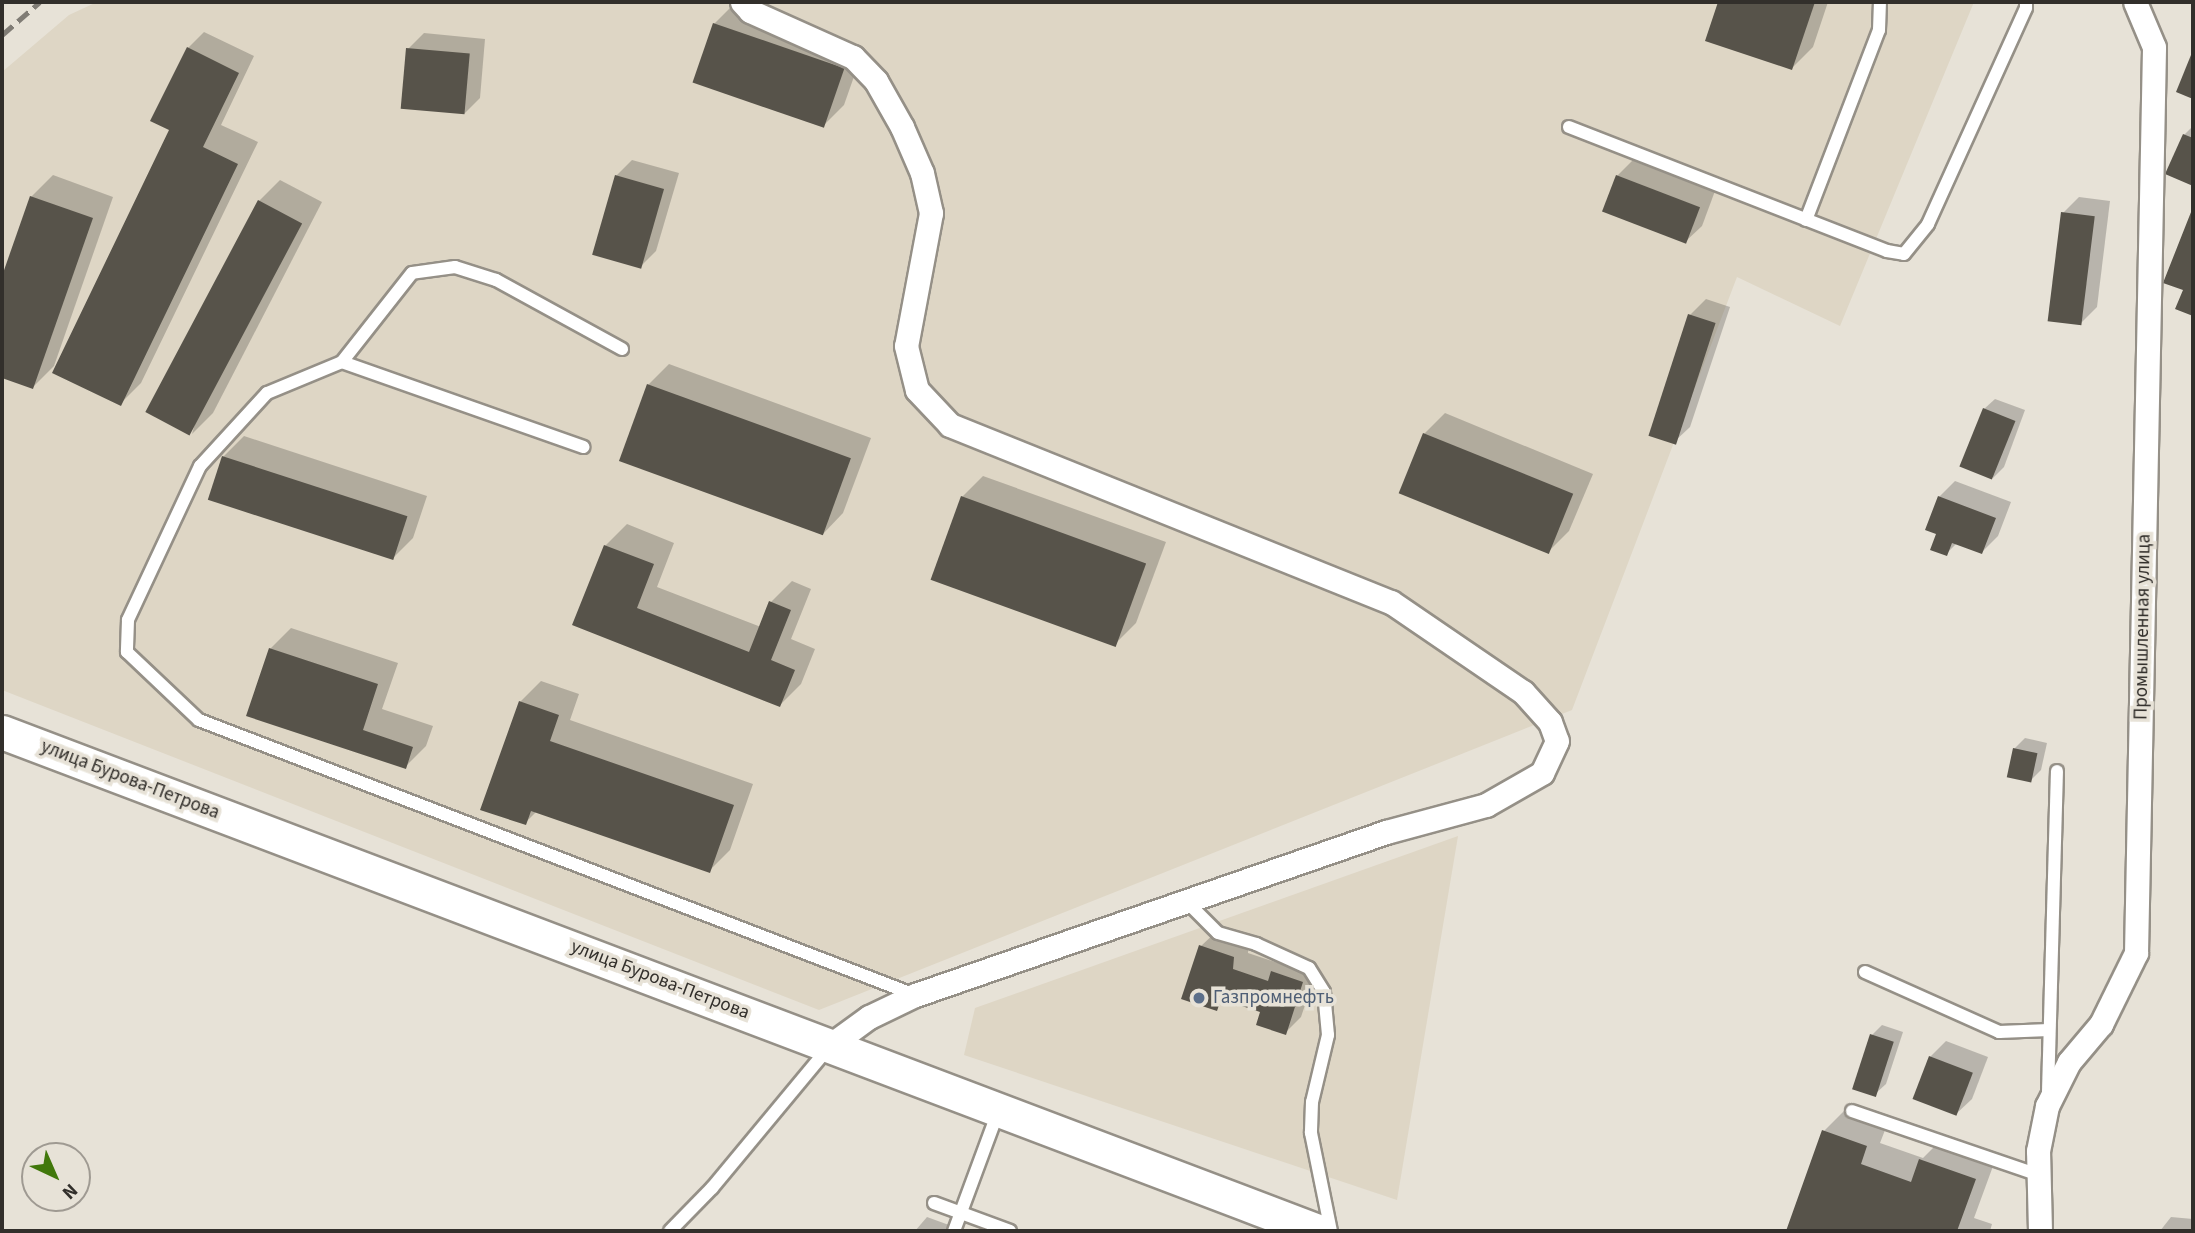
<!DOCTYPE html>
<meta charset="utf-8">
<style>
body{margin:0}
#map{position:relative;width:2195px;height:1233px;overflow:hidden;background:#e7e2d7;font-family:"Source Sans 3",sans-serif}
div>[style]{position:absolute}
.built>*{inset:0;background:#ded6c5}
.shadow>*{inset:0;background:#0003}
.building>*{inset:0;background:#57534a;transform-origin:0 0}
.roads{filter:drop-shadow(2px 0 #959087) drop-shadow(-2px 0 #959087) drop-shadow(0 2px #959087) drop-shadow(0 -2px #959087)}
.service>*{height:12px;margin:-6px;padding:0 6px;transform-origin:6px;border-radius:6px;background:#fff}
.minor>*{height:23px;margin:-11.5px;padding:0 11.5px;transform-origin:11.5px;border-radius:11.5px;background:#fff}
.secondary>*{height:33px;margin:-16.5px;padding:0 16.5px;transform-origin:16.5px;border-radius:16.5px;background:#fff}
.rail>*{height:5px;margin-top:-2.5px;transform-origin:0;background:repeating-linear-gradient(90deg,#807c75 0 14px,transparent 0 21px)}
.dots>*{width:19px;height:19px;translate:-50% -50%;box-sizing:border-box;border:4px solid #e7e2d7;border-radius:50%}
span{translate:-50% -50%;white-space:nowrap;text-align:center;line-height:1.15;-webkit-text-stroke:7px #e7e2d7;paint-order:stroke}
.street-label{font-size:19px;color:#322f2b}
.service-label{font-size:19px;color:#4e5e75}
.left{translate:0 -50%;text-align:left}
.frame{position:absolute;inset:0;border:4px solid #322f2b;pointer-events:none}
.north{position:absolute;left:21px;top:1142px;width:70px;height:70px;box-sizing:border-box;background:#e7e2d7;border:2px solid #9f9a92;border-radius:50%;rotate:136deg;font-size:19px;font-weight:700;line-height:28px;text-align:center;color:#322f2b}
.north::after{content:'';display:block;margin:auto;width:24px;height:32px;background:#41780b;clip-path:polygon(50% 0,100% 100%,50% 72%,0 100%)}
</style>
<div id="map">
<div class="built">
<i style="clip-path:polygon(97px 2px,1974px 2px,1840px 326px,1737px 277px,1572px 710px,819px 1010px,2px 690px,2px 72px,69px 15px)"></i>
<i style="clip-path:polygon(1458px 836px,1397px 1200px,964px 1055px,975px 1008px)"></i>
</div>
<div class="shadow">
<i style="clip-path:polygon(1720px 2px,1828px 2px,1813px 47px,1792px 68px,1707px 39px)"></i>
<i style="clip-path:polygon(735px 3px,864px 48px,844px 105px,823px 126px,714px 24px)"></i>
<i style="clip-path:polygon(204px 32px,254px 56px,221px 125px,258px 142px,141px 383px,120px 404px,188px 48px)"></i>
<i style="clip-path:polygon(424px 33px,485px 39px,480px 98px,464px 114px,408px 49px)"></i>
<i style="clip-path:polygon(2193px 126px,2193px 184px,2168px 173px,2184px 135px)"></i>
<i style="clip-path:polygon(632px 160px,679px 173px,656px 251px,640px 267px,616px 176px)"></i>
<i style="clip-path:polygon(1633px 160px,1715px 191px,1702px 226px,1686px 241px,1617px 176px)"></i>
<i style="clip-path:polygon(53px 175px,113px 197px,54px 366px,33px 387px,2px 376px,2px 281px,31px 197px)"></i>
<i style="clip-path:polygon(280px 180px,322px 202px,213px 413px,192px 434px,259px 201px)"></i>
<i style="clip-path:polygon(2079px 197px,2110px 201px,2097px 307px,2081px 323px,2063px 213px)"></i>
<i style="clip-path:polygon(2193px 211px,2193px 314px,2178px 308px,2185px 289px,2166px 282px)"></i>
<i style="clip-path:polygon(1706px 299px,1730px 307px,1690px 427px,1674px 442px,1690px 315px)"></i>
<i style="clip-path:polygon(669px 364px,871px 438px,843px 513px,822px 535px,648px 385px)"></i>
<i style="clip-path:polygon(1995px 399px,2025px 410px,2004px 467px,1993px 478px,1984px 409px)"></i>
<i style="clip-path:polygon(1445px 413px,1593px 474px,1569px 531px,1548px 552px,1424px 434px)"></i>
<i style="clip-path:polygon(244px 436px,427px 496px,413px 538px,392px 559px,223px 457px)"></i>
<i style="clip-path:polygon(983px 476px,1166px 542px,1136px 623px,1115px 644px,962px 497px)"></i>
<i style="clip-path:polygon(1955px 481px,2011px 502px,1998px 536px,1982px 552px,1957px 543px,1946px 554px,1939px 533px,1939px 497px)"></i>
<i style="clip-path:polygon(627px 524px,674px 543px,657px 587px,761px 627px,771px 602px,792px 581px,811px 589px,791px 639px,815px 649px,801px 684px,780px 705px,574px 624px,605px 546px)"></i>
<i style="clip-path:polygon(291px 628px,398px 663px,382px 709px,433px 726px,426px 746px,405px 767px,248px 715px,270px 649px)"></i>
<i style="clip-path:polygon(541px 681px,579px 694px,570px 720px,753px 784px,730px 850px,709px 871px,537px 811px,525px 823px,520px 702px)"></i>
<i style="clip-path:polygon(2025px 738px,2047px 743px,2041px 770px,2030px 781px,2014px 749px)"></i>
<i style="clip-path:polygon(1217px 931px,1249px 941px,1248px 953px,1281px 964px,1289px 956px,1318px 966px,1301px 1017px,1285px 1033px,1263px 1011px,1227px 999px,1216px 1009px,1201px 946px)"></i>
<i style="clip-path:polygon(1882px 1025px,1903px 1032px,1886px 1084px,1875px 1094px,1872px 1035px)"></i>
<i style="clip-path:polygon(1946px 1041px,1988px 1057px,1972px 1099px,1956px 1114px,1930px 1057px)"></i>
<i style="clip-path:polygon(1845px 1110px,1887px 1125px,1880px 1143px,1923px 1158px,1942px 1139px,1996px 1158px,1974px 1218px,1992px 1224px,1990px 1231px,1788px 1231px,1824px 1131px)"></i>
<i style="clip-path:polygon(927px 1217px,949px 1225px,947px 1231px,915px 1231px)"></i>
<i style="clip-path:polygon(2171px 1217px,2193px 1219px,2193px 1231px,2160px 1231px)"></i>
</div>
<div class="building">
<i style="clip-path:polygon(1718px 2px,1815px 2px,1792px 70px,1705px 41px)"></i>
<i style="left:713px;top:23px;width:139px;height:63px;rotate:19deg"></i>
<i style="clip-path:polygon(187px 47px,239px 73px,203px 147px,238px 164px,121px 406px,52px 373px,169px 130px,150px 121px)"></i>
<i style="left:406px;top:48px;width:64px;height:61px;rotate:5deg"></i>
<i style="clip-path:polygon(2193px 50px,2193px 99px,2176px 92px)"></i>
<i style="clip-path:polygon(2183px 134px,2193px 138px,2193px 186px,2165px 174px)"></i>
<i style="left:615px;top:175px;width:51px;height:83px;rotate:16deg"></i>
<i style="left:1616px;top:175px;width:90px;height:39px;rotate:21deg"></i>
<i style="clip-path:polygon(30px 196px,93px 218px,33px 389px,2px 378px,2px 276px)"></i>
<i style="left:258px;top:200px;width:50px;height:240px;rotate:28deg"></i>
<i style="clip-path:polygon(2193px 207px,2193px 316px,2175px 309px,2183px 290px,2163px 283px)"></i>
<i style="left:2061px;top:212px;width:34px;height:110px;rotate:7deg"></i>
<i style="left:1688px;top:314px;width:29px;height:128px;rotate:18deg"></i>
<i style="left:647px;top:384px;width:217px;height:82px;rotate:20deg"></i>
<i style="left:1983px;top:408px;width:35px;height:63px;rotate:22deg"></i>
<i style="left:1423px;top:433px;width:162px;height:65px;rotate:22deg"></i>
<i style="left:222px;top:456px;width:195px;height:46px;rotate:18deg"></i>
<i style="left:961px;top:496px;width:197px;height:89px;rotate:20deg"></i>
<i style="clip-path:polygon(1938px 496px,1996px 518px,1982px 554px,1952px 543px,1947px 556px,1930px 550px,1936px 534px,1925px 530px)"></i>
<i style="clip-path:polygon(604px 545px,654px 564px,637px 608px,749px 652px,769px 601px,791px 610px,771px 660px,795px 670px,780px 707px,572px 625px)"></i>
<i style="clip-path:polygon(269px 648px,378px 684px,363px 730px,413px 747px,406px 769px,246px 716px)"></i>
<i style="clip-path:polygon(519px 701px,559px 715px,550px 741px,734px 805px,710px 873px,531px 811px,526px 825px,480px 810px)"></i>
<i style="left:2013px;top:748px;width:25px;height:30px;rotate:12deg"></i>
<i style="clip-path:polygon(1199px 945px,1234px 957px,1233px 969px,1268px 981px,1271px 971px,1303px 982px,1286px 1035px,1256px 1025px,1260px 1012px,1221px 999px,1217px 1011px,1181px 999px)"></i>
<i style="left:1870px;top:1034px;width:25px;height:58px;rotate:18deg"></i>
<i style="left:1929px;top:1056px;width:47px;height:46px;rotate:21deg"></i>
<i style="clip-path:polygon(1822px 1130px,1867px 1146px,1861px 1164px,1911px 1182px,1919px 1159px,1976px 1179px,1957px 1231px,1786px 1231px)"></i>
</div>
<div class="roads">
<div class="service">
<i style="left:1569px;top:127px;width:341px;rotate:21.3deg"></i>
<i style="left:1887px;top:251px;width:17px;rotate:10deg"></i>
<i style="left:1904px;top:254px;width:38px;rotate:-51deg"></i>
<i style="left:1928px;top:224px;width:237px;rotate:-65.6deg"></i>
<i style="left:2026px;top:8px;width:6px;rotate:-90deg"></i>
<i style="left:1806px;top:220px;width:204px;rotate:-69deg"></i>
<i style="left:1879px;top:30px;width:28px;rotate:-88deg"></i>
<i style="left:622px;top:349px;width:144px;rotate:-151.3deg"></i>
<i style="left:496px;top:280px;width:43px;rotate:-162.4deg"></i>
<i style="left:455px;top:267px;width:43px;rotate:172.1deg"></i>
<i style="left:412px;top:273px;width:113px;rotate:128.2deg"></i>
<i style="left:342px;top:362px;width:81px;rotate:157.5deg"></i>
<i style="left:267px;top:393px;width:99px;rotate:132.5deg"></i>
<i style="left:200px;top:466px;width:170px;rotate:115.1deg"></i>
<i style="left:128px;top:620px;width:32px;rotate:92deg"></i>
<i style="left:127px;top:652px;width:99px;rotate:43.4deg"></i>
<i style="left:199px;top:720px;width:767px;rotate:21.01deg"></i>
<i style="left:342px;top:362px;width:256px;rotate:19.4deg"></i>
<i style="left:1188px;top:903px;width:42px;rotate:45deg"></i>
<i style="left:1218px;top:933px;width:40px;rotate:16deg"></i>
<i style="left:1256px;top:944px;width:58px;rotate:24.4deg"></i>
<i style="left:1309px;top:968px;width:28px;rotate:58deg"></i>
<i style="left:1324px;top:992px;width:43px;rotate:84.7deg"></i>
<i style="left:1328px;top:1035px;width:69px;rotate:103.4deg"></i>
<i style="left:1312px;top:1102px;width:31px;rotate:92deg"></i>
<i style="left:1311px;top:1133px;width:100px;rotate:78.5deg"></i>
<i style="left:1865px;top:972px;width:147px;rotate:24.1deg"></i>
<i style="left:1999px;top:1032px;width:50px;rotate:-2.3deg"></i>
<i style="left:2048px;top:1092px;width:321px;rotate:-88.4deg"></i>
<i style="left:1852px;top:1111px;width:198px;rotate:18.9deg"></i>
<i style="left:934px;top:1203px;width:81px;rotate:20.2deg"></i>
<i style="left:670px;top:1231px;width:60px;rotate:-45.7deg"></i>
<i style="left:712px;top:1188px;width:183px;rotate:-50.3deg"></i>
<i style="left:954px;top:1231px;width:127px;rotate:-69.7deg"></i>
</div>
<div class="minor">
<i style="left:742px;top:2px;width:12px;rotate:48deg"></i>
<i style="left:750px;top:11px;width:113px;rotate:24.1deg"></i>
<i style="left:853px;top:57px;width:33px;rotate:46deg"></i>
<i style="left:876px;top:81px;width:53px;rotate:60.5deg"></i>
<i style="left:902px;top:127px;width:50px;rotate:66.5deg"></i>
<i style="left:922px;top:173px;width:41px;rotate:77.3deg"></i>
<i style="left:931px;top:213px;width:135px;rotate:100.6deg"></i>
<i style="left:906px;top:346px;width:45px;rotate:76deg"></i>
<i style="left:917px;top:390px;width:48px;rotate:46.7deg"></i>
<i style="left:950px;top:425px;width:475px;rotate:21.9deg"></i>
<i style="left:1391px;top:602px;width:160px;rotate:34.3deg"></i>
<i style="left:1523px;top:692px;width:40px;rotate:48deg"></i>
<i style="left:1550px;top:722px;width:20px;rotate:70deg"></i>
<i style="left:1557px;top:741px;width:35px;rotate:115deg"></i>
<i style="left:1542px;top:773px;width:64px;rotate:150.3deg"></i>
<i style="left:1486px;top:805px;width:104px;rotate:164.9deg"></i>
<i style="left:1386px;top:832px;width:498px;rotate:160.9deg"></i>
<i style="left:915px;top:995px;width:51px;rotate:154.4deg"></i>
<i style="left:869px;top:1017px;width:46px;rotate:143.9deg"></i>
<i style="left:2040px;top:1231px;width:80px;rotate:-91.4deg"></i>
<i style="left:2038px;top:1151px;width:46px;rotate:-78.7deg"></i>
<i style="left:2047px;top:1106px;width:49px;rotate:-63.4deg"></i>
<i style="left:2069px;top:1062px;width:50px;rotate:-49.9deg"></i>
<i style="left:2101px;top:1024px;width:79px;rotate:-63.8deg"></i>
<i style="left:2136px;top:953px;width:906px;rotate:-88.86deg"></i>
<i style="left:2154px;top:47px;width:49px;rotate:-112.9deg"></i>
</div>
<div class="secondary">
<i style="left:2px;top:732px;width:1407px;rotate:20.77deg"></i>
</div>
</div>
<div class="rail">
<i style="left:2px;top:35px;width:50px;rotate:-41deg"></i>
</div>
<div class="dots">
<i style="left:1199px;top:998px;background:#5c6f8a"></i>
</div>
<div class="street-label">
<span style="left:2143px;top:627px;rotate:-89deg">Промышленная улица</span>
<span style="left:130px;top:780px;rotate:21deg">улица Бурова-Петрова</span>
<span style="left:660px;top:980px;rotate:21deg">улица Бурова-Петрова</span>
</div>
<div class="service-label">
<span class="left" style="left:1213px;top:998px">Газпромнефть</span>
</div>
<div class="frame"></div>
<div class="north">N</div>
</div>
